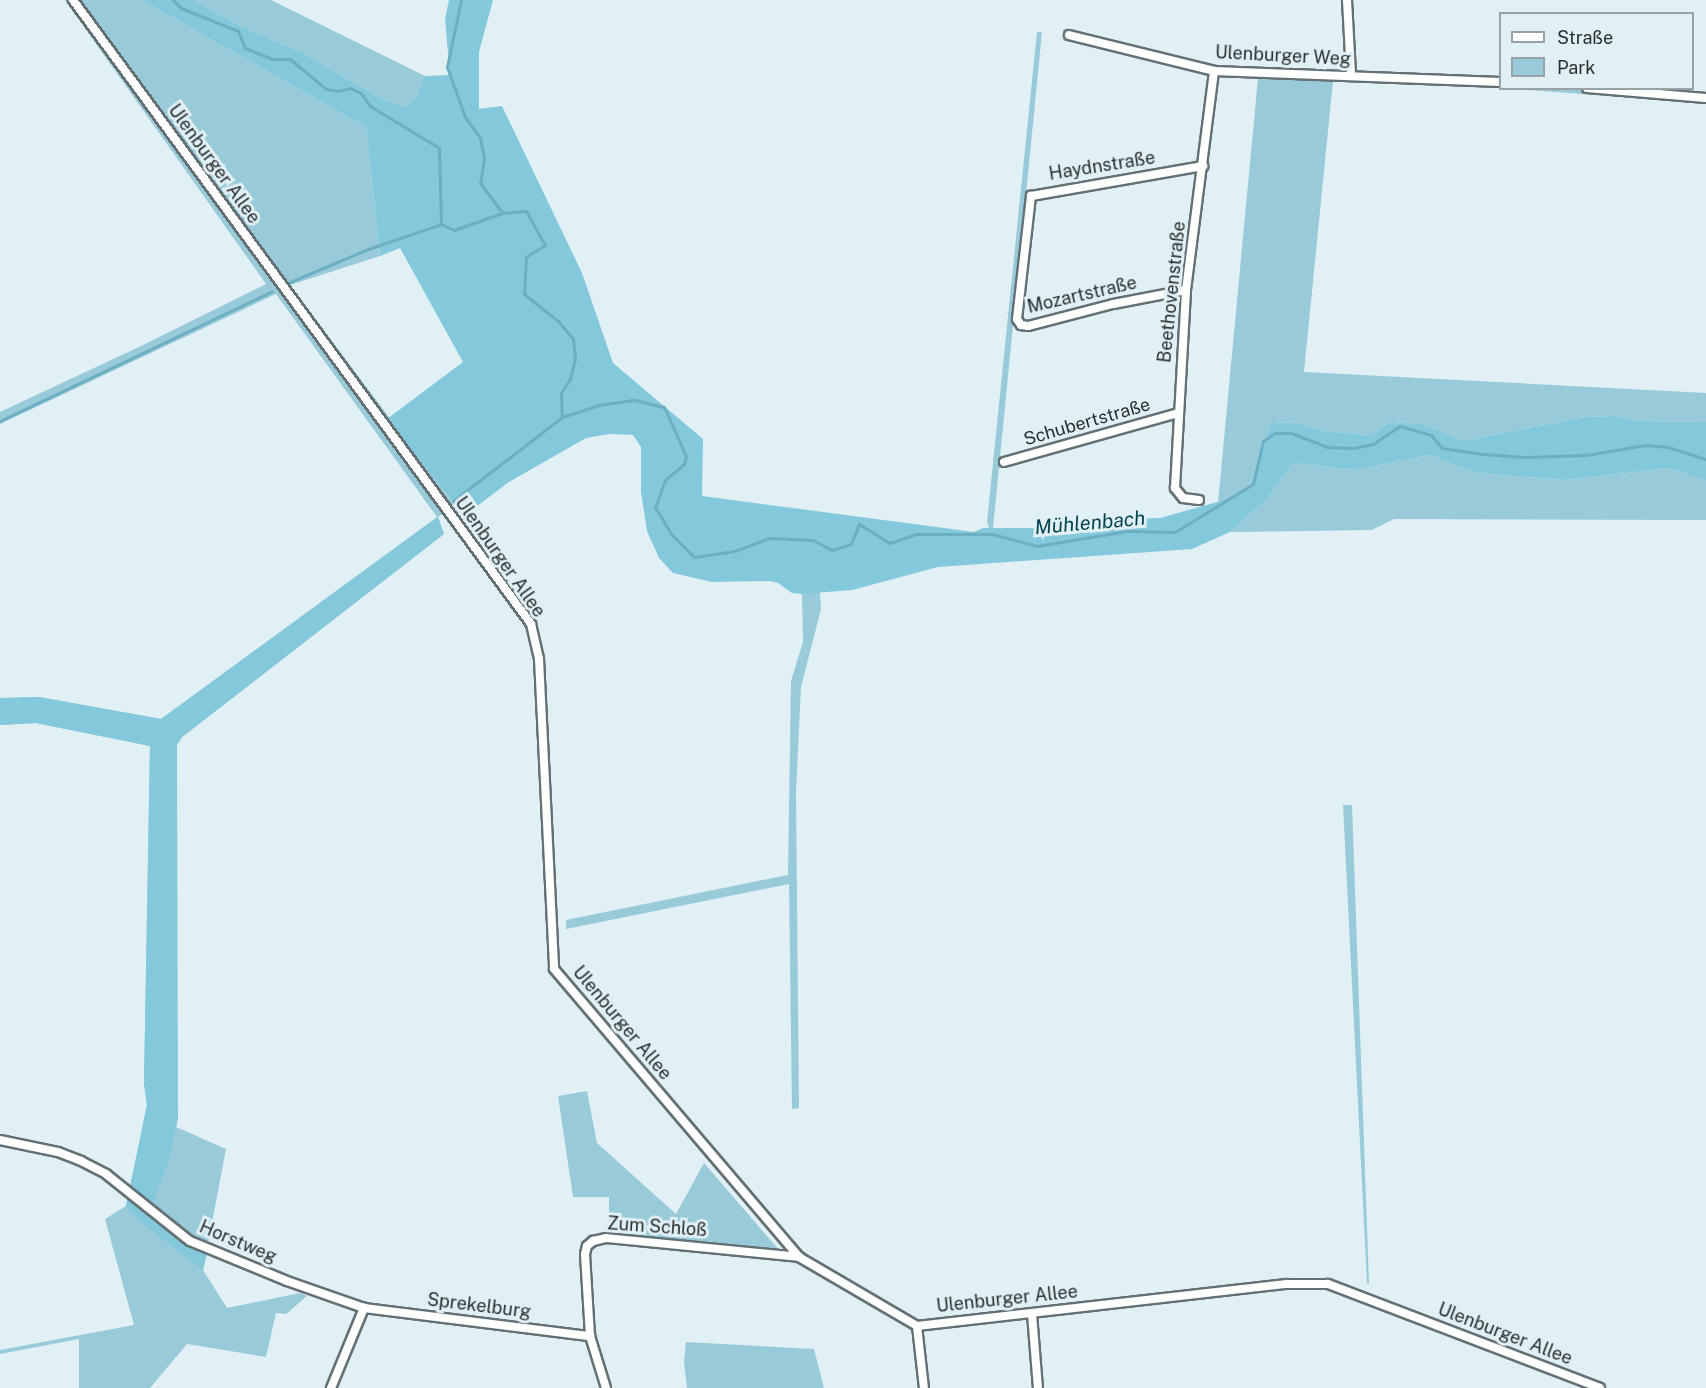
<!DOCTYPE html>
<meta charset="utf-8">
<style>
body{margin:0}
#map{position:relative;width:1706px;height:1388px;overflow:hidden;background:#e0f0f5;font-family:"Public Sans",sans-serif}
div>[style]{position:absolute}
.green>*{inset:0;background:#99cad9}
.forest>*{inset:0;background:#84c8dc}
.stream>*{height:3px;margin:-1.5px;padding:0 1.5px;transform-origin:1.5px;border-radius:1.5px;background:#6cafc3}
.roads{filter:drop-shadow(2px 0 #637175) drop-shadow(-2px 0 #637175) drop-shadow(0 2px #637175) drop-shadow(0 -2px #637175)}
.street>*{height:8px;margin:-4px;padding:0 4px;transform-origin:4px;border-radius:4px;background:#fff}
span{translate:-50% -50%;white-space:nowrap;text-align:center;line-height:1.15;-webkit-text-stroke:6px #e0f0f5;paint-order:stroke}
.street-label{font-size:18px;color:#292e30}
.water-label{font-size:20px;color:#034351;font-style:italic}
.legend{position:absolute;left:1499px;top:12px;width:195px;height:78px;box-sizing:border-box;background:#e0f0f5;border:2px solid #97a2a6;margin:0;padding:8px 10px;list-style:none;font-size:18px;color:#292e30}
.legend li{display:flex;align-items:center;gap:12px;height:30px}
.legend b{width:30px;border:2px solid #97a2a6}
</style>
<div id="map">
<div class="green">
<i style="clip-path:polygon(65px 0,142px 0,366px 127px,380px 256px,290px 285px,454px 504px,438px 517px,444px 534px,182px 737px,177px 745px,176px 1127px,226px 1149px,203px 1270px,227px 1308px,300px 1293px,307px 1296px,286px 1314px,276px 1313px,266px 1357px,187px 1344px,150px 1388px,79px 1388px,79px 1339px,0 1354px,0 1350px,134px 1325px,105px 1219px,126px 1206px,147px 1105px,144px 1084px,150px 746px,36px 723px,0 725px,0 698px,39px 697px,161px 719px,437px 517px,276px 294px,0 424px,0 412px,139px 347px,266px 284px)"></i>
<i style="clip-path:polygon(194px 0,271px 0,425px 76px,416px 97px,408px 107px,382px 99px,301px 52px,240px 26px)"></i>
<i style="clip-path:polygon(1037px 32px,1042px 32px,993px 528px,989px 528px,987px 522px)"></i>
<i style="clip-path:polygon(1258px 78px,1333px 81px,1304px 372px,1706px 393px,1706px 422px,1640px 421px,1616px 416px,1585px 417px,1463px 441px,1423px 424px,1391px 422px,1370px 435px,1325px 431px,1296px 423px,1271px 422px,1249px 488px,1235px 497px,1218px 503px)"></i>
<i style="clip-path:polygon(1650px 88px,1706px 92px,1706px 103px,1514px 89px)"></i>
<i style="clip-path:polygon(1430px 455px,1477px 473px,1564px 480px,1670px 468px,1706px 481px,1706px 520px,1394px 519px,1372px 530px,1230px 532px,1266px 500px,1293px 463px,1355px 470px)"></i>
<i style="clip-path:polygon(820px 592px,821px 609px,801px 687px,796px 791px,799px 1108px,792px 1109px,789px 884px,566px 929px,566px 920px,788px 875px,791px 681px,803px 642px,802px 594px)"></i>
<i style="clip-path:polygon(1343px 805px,1352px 805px,1369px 1284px,1367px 1283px)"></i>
<i style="clip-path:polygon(587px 1091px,597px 1143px,676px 1214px,704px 1163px,780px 1251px,609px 1235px,609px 1197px,573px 1197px,558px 1096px)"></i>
<i style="clip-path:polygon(686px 1342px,814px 1349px,824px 1388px,687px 1388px,684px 1362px)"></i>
</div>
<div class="forest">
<i style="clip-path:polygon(142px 0,194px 0,240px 26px,301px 52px,382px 99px,407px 107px,416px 97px,425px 76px,450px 75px,445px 19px,449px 0,493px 0,479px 52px,479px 109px,502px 106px,582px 273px,613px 363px,703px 439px,702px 496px,974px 532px,983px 528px,1075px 528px,1096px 520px,1160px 518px,1235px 497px,1249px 488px,1271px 422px,1296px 423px,1325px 431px,1370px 435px,1391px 422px,1423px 424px,1463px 441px,1585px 417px,1616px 416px,1640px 421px,1706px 422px,1706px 481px,1670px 468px,1564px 480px,1477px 473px,1430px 455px,1355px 470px,1293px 463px,1266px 500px,1230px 532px,1192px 549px,938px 567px,852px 590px,802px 594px,792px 593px,778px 583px,770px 581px,712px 582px,673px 573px,659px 558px,647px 531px,641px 492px,641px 447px,633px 435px,610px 434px,586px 438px,509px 482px,464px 516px,387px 419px,463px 362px,400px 248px,380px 256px,366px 127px)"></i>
<i style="clip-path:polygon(438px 517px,444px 534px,182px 737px,177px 745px,178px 1119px,167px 1165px,151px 1207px,190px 1238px,209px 1246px,203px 1270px,137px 1219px,126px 1206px,147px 1105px,144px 1084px,150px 746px,36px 723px,0 725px,0 698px,39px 697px,161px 719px)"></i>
</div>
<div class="stream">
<i style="left:173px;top:0;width:11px;rotate:45deg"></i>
<i style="left:181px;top:8px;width:61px;rotate:22deg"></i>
<i style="left:238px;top:31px;width:18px;rotate:68deg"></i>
<i style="left:245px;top:48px;width:29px;rotate:22deg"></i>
<i style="left:272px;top:59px;width:18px"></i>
<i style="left:290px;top:59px;width:47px;rotate:39.8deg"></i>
<i style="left:326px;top:89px;width:12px;rotate:9deg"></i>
<i style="left:338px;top:91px;width:12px;rotate:-14deg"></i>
<i style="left:350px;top:88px;width:12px;rotate:24deg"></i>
<i style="left:361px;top:93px;width:16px;rotate:55deg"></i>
<i style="left:370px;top:106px;width:81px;rotate:31.3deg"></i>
<i style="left:439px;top:148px;width:76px;rotate:88.5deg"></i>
<i style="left:441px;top:224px;width:14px;rotate:25deg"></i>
<i style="left:454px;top:230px;width:51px;rotate:-19.5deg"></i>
<i style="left:502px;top:213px;width:24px;rotate:-5deg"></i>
<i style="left:526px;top:211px;width:39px;rotate:61deg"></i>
<i style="left:545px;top:245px;width:22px;rotate:148deg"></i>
<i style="left:526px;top:257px;width:37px;rotate:93deg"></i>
<i style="left:524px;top:294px;width:43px;rotate:38.5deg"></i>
<i style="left:558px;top:321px;width:23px;rotate:50deg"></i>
<i style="left:573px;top:339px;width:20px;rotate:84deg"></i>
<i style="left:575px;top:359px;width:21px;rotate:104deg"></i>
<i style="left:570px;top:379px;width:17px;rotate:123deg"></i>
<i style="left:561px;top:393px;width:24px;rotate:88deg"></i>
<i style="left:562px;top:417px;width:38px;rotate:-18deg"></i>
<i style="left:598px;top:405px;width:37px;rotate:-8deg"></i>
<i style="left:635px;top:400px;width:30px;rotate:14deg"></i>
<i style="left:664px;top:407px;width:54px;rotate:65.8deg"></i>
<i style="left:686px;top:456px;width:8px;rotate:104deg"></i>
<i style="left:684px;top:464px;width:25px;rotate:140deg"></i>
<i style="left:665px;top:480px;width:29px;rotate:110deg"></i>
<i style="left:655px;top:507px;width:33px;rotate:59deg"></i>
<i style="left:672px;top:535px;width:31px;rotate:45deg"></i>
<i style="left:694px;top:557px;width:41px;rotate:-8.3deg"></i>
<i style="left:735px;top:551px;width:36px;rotate:-21deg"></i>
<i style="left:769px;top:538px;width:44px;rotate:2.6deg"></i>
<i style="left:813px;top:540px;width:21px;rotate:28deg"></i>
<i style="left:832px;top:550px;width:20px;rotate:-18deg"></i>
<i style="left:851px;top:544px;width:22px;rotate:-68deg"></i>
<i style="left:859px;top:524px;width:36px;rotate:32deg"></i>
<i style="left:890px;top:543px;width:28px;rotate:-19deg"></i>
<i style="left:916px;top:534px;width:76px"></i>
<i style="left:992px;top:534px;width:47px;rotate:14.9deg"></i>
<i style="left:1037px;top:546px;width:91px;rotate:-9.5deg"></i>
<i style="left:1127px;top:531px;width:48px;rotate:1.2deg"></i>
<i style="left:1175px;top:532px;width:92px;rotate:-31.6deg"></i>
<i style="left:1253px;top:484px;width:44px;rotate:-76.9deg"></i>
<i style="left:1263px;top:441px;width:14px;rotate:-34deg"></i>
<i style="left:1275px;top:433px;width:16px"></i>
<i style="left:1291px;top:433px;width:39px;rotate:21deg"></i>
<i style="left:1327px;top:447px;width:27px;rotate:2deg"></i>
<i style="left:1354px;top:448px;width:19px;rotate:-12deg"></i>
<i style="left:1373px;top:444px;width:32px;rotate:-34deg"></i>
<i style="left:1400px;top:426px;width:32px;rotate:16deg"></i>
<i style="left:1431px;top:435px;width:17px;rotate:50deg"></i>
<i style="left:1442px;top:448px;width:41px;rotate:8.3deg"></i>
<i style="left:1483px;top:454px;width:41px;rotate:4.2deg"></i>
<i style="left:1524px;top:457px;width:62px;rotate:-1.8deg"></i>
<i style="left:1586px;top:455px;width:60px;rotate:-9.6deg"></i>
<i style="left:1645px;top:445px;width:23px;rotate:5deg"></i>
<i style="left:1668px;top:447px;width:40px;rotate:18deg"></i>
<i style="left:461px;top:0;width:68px;rotate:101.8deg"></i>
<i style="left:447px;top:67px;width:53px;rotate:70.2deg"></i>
<i style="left:465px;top:117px;width:26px;rotate:54deg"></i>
<i style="left:480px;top:138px;width:21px;rotate:79deg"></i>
<i style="left:484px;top:159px;width:24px;rotate:99deg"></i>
<i style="left:480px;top:183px;width:36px;rotate:53deg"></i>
<i style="left:290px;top:282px;width:85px;rotate:-22.9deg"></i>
<i style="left:368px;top:249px;width:77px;rotate:-18.9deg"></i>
<i style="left:0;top:421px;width:301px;rotate:-25.5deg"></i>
<i style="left:453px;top:501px;width:138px;rotate:-37.6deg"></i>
</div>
<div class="roads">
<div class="street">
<i style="left:73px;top:0;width:774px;rotate:53.72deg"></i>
<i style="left:531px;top:624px;width:36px;rotate:77deg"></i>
<i style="left:539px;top:659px;width:310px;rotate:87.2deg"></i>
<i style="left:554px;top:969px;width:378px;rotate:49.6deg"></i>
<i style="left:799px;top:1257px;width:137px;rotate:30.3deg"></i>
<i style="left:917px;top:1326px;width:372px;rotate:-6.5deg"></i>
<i style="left:1287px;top:1284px;width:41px"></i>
<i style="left:1328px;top:1284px;width:291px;rotate:20.9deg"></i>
<i style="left:1347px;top:0;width:75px;rotate:86.9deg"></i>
<i style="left:1069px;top:35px;width:149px;rotate:13.9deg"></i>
<i style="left:1214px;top:71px;width:286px;rotate:2.2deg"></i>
<i style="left:1587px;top:88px;width:119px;rotate:4.8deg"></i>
<i style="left:1186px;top:290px;width:74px;rotate:169.1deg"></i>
<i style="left:1113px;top:304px;width:88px;rotate:165.5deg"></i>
<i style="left:1028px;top:326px;width:7px;rotate:-172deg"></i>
<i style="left:1021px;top:325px;width:7px;rotate:-124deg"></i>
<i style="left:1017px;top:319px;width:124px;rotate:-83.5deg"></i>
<i style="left:1031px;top:196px;width:175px;rotate:-9.9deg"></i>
<i style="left:1004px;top:462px;width:181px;rotate:-15.7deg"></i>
<i style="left:1199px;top:500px;width:16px;rotate:-173deg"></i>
<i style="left:1183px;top:498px;width:13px;rotate:-129deg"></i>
<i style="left:1175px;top:488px;width:198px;rotate:-86.8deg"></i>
<i style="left:1186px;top:290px;width:221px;rotate:-82.7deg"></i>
<i style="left:0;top:1140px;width:59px;rotate:11.7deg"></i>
<i style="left:58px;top:1152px;width:25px;rotate:21deg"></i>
<i style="left:81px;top:1161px;width:28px;rotate:27deg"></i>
<i style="left:106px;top:1174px;width:107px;rotate:38.6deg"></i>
<i style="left:190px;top:1241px;width:105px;rotate:22.4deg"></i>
<i style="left:287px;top:1281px;width:82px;rotate:19.3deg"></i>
<i style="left:364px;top:1308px;width:228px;rotate:7.1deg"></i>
<i style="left:1032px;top:1314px;width:74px;rotate:85.4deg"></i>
<i style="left:917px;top:1326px;width:62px;rotate:83.6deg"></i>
<i style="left:331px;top:1388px;width:87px;rotate:-67.6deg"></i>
<i style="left:606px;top:1388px;width:54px;rotate:-107.1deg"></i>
<i style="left:590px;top:1336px;width:82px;rotate:-93.5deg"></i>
<i style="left:585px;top:1254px;width:8px;rotate:-76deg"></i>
<i style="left:587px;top:1246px;width:8px;rotate:-40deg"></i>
<i style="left:593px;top:1241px;width:13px;rotate:-13deg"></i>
<i style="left:606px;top:1238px;width:194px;rotate:5.6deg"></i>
</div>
</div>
<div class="street-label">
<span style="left:1283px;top:56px;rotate:3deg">Ulenburger Weg</span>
<span style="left:214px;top:164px;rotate:54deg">Ulenburger Allee</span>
<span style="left:1102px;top:166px;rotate:-9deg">Haydnstraße</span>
<span style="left:1172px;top:292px;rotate:-84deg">Beethovenstraße</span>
<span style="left:1082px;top:295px;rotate:-13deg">Mozartstraße</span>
<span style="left:1087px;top:422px;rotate:-16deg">Schubertstraße</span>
<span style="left:500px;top:557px;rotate:55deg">Ulenburger Allee</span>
<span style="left:622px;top:1023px;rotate:50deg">Ulenburger Allee</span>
<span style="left:657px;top:1227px;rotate:4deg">Zum Schloß</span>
<span style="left:238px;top:1242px;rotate:23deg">Horstweg</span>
<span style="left:1007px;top:1299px;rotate:-6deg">Ulenburger Allee</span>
<span style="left:479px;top:1306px;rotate:7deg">Sprekelburg</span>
<span style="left:1505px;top:1334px;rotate:21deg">Ulenburger Allee</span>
</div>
<div class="water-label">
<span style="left:1090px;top:523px;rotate:-5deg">Mühlenbach</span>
</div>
<ul class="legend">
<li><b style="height:8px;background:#fff"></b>Straße</li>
<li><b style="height:16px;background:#99cad9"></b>Park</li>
</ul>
</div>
